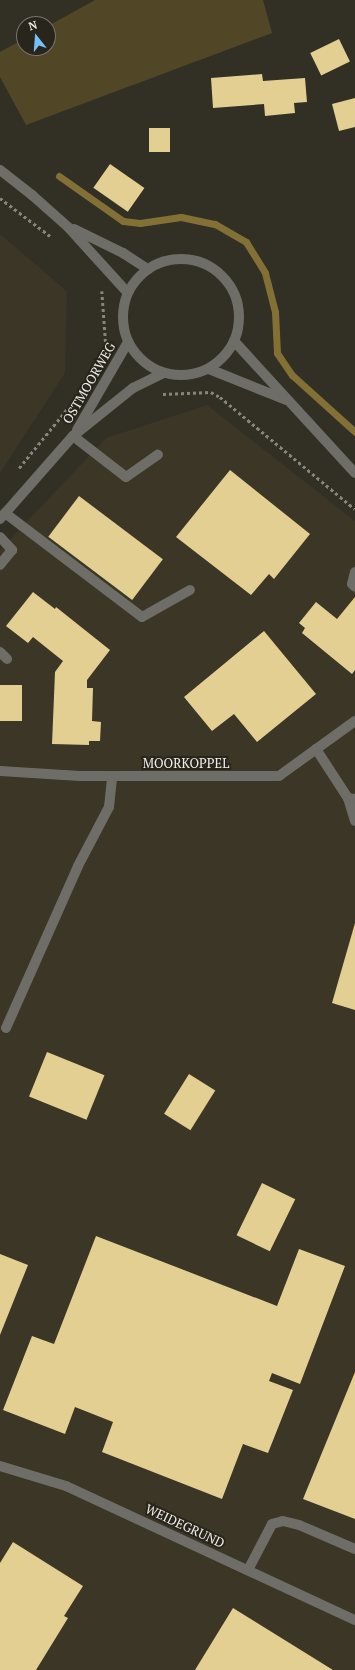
<!DOCTYPE html>
<style>
body{margin:0}
#map{position:relative;width:355px;height:1670px;overflow:hidden;background:#322f25;font-family:"PT Serif",serif}
div>[style]{position:absolute}
.built>*{inset:0;background:#3b3626}
.green>*{inset:0;background:#514727}
.stream>*{height:7px;margin:-3.5px;padding:0 3.5px;transform-origin:3.5px;border-radius:3.5px;background:#837035}
.building>*{inset:0;background:#e3cf92;transform-origin:0 0}
.path>*{height:2.5px;margin-top:-1.25px;transform-origin:0;background:repeating-linear-gradient(90deg,#88857d 0 3px,transparent 0 6px)}
.minor>*{height:10px;margin:-5px;padding:0 5px;transform-origin:5px;border-radius:5px;background:#6e6d68}
.minor>.ring{margin:-5px;padding:0;box-sizing:content-box;background:none;border:10px solid #6e6d68;border-radius:50%}
span{translate:-50% -50%;white-space:nowrap;text-align:center;line-height:1.15;-webkit-text-stroke:4px #28251c;paint-order:stroke}
.street-label{font-size:13px;color:#f0ede7}
.north{position:absolute;left:16px;top:16px;width:40px;height:40px;box-sizing:border-box;background:#28251c;border:1px solid #78756d;border-radius:50%;rotate:343deg;font-size:11px;font-weight:700;line-height:16px;text-align:center;color:#f0ede7}
.north::after{content:'';display:block;margin:auto;width:14px;height:18px;background:#75c0f6;clip-path:polygon(50% 0,100% 100%,50% 72%,0 100%)}
</style>
<div id="map">
<div class="built">
<i style="clip-path:polygon(0 234px,67px 291px,65px 373px,0 473px)"></i>
<i style="clip-path:polygon(207px 405px,355px 521px,355px 1670px,0 1670px,0 550px,106px 438px)"></i>
</div>
<div class="green">
<i style="clip-path:polygon(95px 0,263px 0,272px 33px,26px 125px,0 77px,0 52px,24px 39px,24px 48px,48px 48px,48px 26px)"></i>
</div>
<div class="stream">
<i style="left:59px;top:176px;width:78px;rotate:35.1deg"></i>
<i style="left:123px;top:221px;width:17px;rotate:7deg"></i>
<i style="left:140px;top:223px;width:41px;rotate:-8.3deg"></i>
<i style="left:181px;top:217px;width:35px;rotate:12deg"></i>
<i style="left:215px;top:224px;width:36px;rotate:30deg"></i>
<i style="left:246px;top:242px;width:36px;rotate:58deg"></i>
<i style="left:265px;top:273px;width:40px;rotate:75.6deg"></i>
<i style="left:275px;top:312px;width:41px;rotate:87.2deg"></i>
<i style="left:277px;top:353px;width:27px;rotate:56deg"></i>
<i style="left:292px;top:375px;width:85px;rotate:42.1deg"></i>
</div>
<div class="building">
<i style="left:339px;top:39px;width:25px;height:32px;rotate:64deg"></i>
<i style="clip-path:polygon(262px 74px,263px 81px,305px 78px,307px 102px,294px 103px,295px 113px,265px 116px,264px 104px,213px 108px,211px 78px)"></i>
<i style="clip-path:polygon(355px 98px,355px 127px,339px 131px,332px 104px)"></i>
<i style="left:149px;top:128px;width:21px;height:24px"></i>
<i style="left:110px;top:164px;width:42px;height:29px;rotate:35deg"></i>
<i style="clip-path:polygon(230px 470px,310px 534px,274px 579px,269px 574px,251px 595px,176px 537px)"></i>
<i style="left:79px;top:496px;width:105px;height:51px;rotate:37deg"></i>
<i style="clip-path:polygon(33px 592px,55px 609px,56px 607px,110px 650px,87px 680px,87px 688px,93px 688px,92px 721px,101px 722px,100px 741px,89px 741px,89px 745px,52px 744px,55px 672px,63px 661px,33px 637px,28px 643px,6px 626px)"></i>
<i style="clip-path:polygon(355px 597px,355px 670px,352px 674px,302px 633px,305px 628px,299px 623px,316px 602px,337px 619px)"></i>
<i style="clip-path:polygon(264px 631px,316px 694px,257px 742px,234px 714px,212px 731px,184px 697px)"></i>
<i style="left:0;top:685px;width:22px;height:36px"></i>
<i style="clip-path:polygon(355px 923px,355px 1010px,332px 1003px)"></i>
<i style="left:47px;top:1052px;width:62px;height:48px;rotate:22deg"></i>
<i style="left:189px;top:1074px;width:31px;height:47px;rotate:32deg"></i>
<i style="left:262px;top:1183px;width:37px;height:58px;rotate:26deg"></i>
<i style="clip-path:polygon(96px 1236px,277px 1306px,299px 1249px,345px 1266px,300px 1384px,272px 1373px,269px 1381px,293px 1390px,268px 1453px,243px 1444px,222px 1499px,102px 1452px,113px 1422px,75px 1407px,65px 1434px,3px 1410px,32px 1336px,54px 1344px)"></i>
<i style="clip-path:polygon(0 1254px,28px 1265px,0 1335px)"></i>
<i style="clip-path:polygon(355px 1372px,355px 1519px,303px 1499px)"></i>
<i style="clip-path:polygon(13px 1542px,83px 1586px,64px 1616px,68px 1618px,36px 1670px,0 1670px,0 1563px)"></i>
<i style="clip-path:polygon(233px 1608px,333px 1670px,195px 1670px)"></i>
</div>
<div class="path">
<i style="left:0;top:198px;width:63px;rotate:37.2deg"></i>
<i style="left:102px;top:291px;width:55px;rotate:85.8deg"></i>
<i style="left:163px;top:394px;width:48px;rotate:-2.4deg"></i>
<i style="left:211px;top:392px;width:10px;rotate:29deg"></i>
<i style="left:220px;top:397px;width:175px;rotate:39.7deg"></i>
<i style="left:19px;top:468px;width:77px;rotate:-50.8deg"></i>
</div>
<div class="minor">
<i style="left:0;top:170px;width:41px;rotate:38deg"></i>
<i style="left:32px;top:195px;width:48px;rotate:41.6deg"></i>
<i style="left:68px;top:227px;width:88px;rotate:47.8deg"></i>
<i style="left:74px;top:229px;width:55px;rotate:26.1deg"></i>
<i style="left:123px;top:253px;width:30px;rotate:33deg"></i>
<i class="ring" style="left:123px;top:259px;width:106px;height:106px"></i>
<i style="left:234px;top:341px;width:179px;rotate:47.5deg"></i>
<i style="left:209px;top:369px;width:83px;rotate:21.9deg"></i>
<i style="left:77px;top:430px;width:102px;rotate:-59.9deg"></i>
<i style="left:73px;top:436px;width:67px;rotate:37.7deg"></i>
<i style="left:126px;top:477px;width:39px;rotate:-35deg"></i>
<i style="left:5px;top:513px;width:172px;rotate:37.2deg"></i>
<i style="left:142px;top:617px;width:55px;rotate:-29.4deg"></i>
<i style="left:0;top:519px;width:111px;rotate:-48.7deg"></i>
<i style="left:73px;top:436px;width:77px;rotate:-38.7deg"></i>
<i style="left:133px;top:388px;width:34px;rotate:-26deg"></i>
<i style="left:0;top:537px;width:18px;rotate:47deg"></i>
<i style="left:12px;top:550px;width:19px;rotate:129deg"></i>
<i style="left:355px;top:572px;width:12px;rotate:104deg"></i>
<i style="left:352px;top:584px;width:4px;rotate:45deg"></i>
<i style="left:0;top:652px;width:10px;rotate:45deg"></i>
<i style="left:316px;top:749px;width:59px;rotate:56.9deg"></i>
<i style="left:348px;top:798px;width:7px;rotate:8deg"></i>
<i style="left:0;top:771px;width:80px;rotate:3.6deg"></i>
<i style="left:80px;top:776px;width:199px"></i>
<i style="left:279px;top:776px;width:94px;rotate:-35.9deg"></i>
<i style="left:348px;top:798px;width:24px;rotate:73deg"></i>
<i style="left:6px;top:1028px;width:177px;rotate:-66deg"></i>
<i style="left:78px;top:866px;width:67px;rotate:-62.3deg"></i>
<i style="left:109px;top:807px;width:31px;rotate:-84deg"></i>
<i style="left:0;top:1466px;width:69px;rotate:16.9deg"></i>
<i style="left:66px;top:1486px;width:319px;rotate:24.9deg"></i>
<i style="left:248px;top:1570px;width:52px;rotate:-62.4deg"></i>
<i style="left:272px;top:1524px;width:11px;rotate:-15deg"></i>
<i style="left:283px;top:1521px;width:16px;rotate:14deg"></i>
<i style="left:299px;top:1525px;width:61px;rotate:23.2deg"></i>
</div>
<div class="street-label">
<span style="left:89px;top:383px;rotate:-60deg">OSTMOORWEG</span>
<span style="left:186px;top:763px">MOORKOPPEL</span>
<span style="left:185px;top:1526px;rotate:25deg">WEIDEGRUND</span>
</div>
<div class="north">N</div>
</div>
